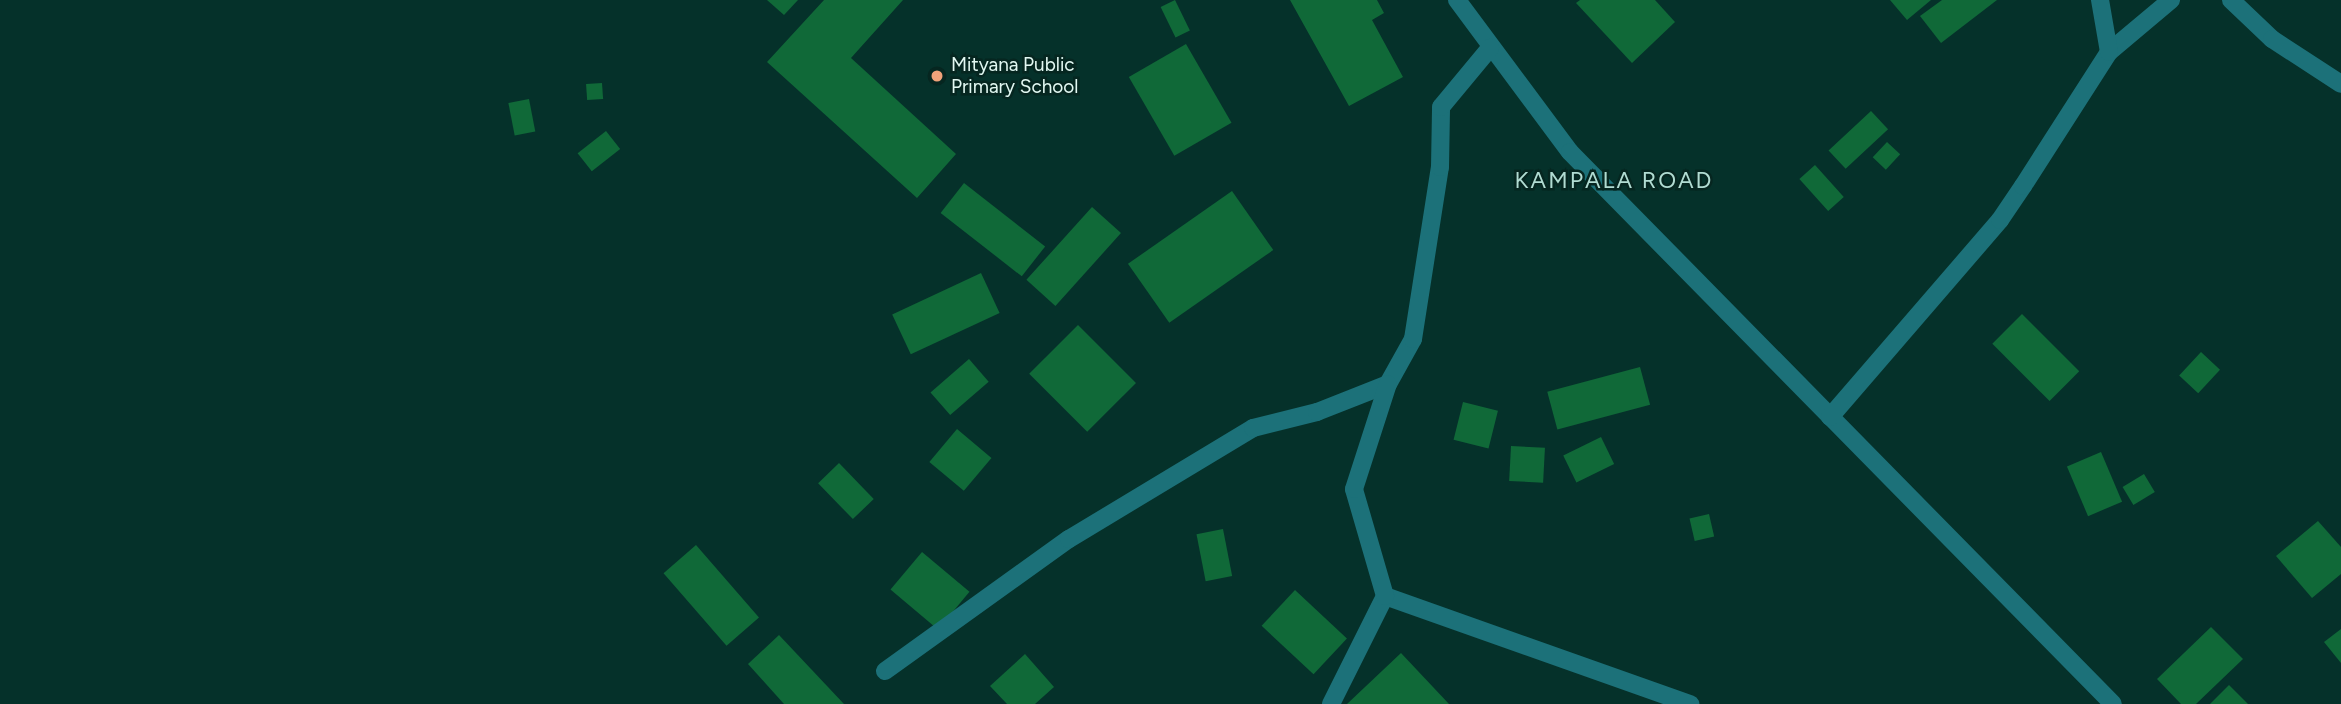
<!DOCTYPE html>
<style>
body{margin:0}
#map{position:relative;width:2341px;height:704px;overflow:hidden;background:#05312a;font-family:Figtree,sans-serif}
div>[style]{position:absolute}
.building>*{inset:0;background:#106938;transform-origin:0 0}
.minor>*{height:18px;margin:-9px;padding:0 9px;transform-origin:9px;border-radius:9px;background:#1c7179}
.dots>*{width:19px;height:19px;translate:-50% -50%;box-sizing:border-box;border:4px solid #062620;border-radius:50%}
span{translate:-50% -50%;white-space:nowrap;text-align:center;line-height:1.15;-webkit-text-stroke:5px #062620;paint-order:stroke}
.poi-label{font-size:19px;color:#e2f8f2}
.left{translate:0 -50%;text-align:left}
.quarter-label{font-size:23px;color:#b1dcd2;letter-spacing:2px}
</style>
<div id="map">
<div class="building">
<i style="clip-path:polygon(767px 0,798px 0,784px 15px)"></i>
<i style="clip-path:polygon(824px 0,903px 0,851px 58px,956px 154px,917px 198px,767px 62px)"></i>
<i style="left:1175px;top:0;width:34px;height:16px;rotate:64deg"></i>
<i style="clip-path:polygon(1290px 0,1377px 0,1384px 13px,1372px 20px,1403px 77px,1349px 106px)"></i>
<i style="clip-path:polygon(1580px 0,1655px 0,1675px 22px,1632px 63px,1576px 3px)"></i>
<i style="clip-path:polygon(1890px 0,1931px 0,1907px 20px)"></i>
<i style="clip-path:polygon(1942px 0,1997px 0,1941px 43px,1920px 16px)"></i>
<i style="left:1186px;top:44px;width:91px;height:66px;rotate:60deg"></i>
<i style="left:602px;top:83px;width:16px;height:16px;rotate:86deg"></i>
<i style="left:529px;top:99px;width:33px;height:21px;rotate:79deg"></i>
<i style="left:1871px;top:111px;width:25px;height:58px;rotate:47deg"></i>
<i style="left:606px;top:131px;width:23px;height:36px;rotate:52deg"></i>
<i style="left:1887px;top:142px;width:18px;height:21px;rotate:43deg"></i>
<i style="left:1815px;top:165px;width:43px;height:21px;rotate:48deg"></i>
<i style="left:964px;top:183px;width:103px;height:38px;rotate:38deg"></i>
<i style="left:1232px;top:191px;width:72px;height:127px;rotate:55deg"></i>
<i style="left:1092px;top:207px;width:39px;height:98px;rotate:42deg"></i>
<i style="left:981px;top:273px;width:44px;height:98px;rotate:65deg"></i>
<i style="left:2022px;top:314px;width:81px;height:42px;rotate:45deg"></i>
<i style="left:1078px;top:325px;width:82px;height:69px;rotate:45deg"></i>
<i style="left:2201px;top:352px;width:26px;height:32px;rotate:43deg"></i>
<i style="left:969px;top:359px;width:30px;height:51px;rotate:49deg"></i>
<i style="left:1640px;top:367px;width:39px;height:96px;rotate:75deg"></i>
<i style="left:1463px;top:402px;width:36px;height:39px;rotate:14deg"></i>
<i style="left:957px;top:429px;width:45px;height:43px;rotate:40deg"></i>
<i style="left:1601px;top:437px;width:30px;height:42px;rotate:64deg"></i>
<i style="left:1511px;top:446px;width:34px;height:35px;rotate:3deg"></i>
<i style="left:2101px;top:452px;width:54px;height:37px;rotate:67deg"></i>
<i style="left:839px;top:463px;width:50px;height:29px;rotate:46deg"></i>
<i style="left:2144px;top:474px;width:21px;height:25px;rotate:59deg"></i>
<i style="left:1709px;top:514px;width:23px;height:20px;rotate:77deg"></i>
<i style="clip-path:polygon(2318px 521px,2341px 547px,2341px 574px,2312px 598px,2276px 556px)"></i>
<i style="left:1223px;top:529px;width:48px;height:27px;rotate:79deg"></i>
<i style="left:696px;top:545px;width:96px;height:43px;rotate:49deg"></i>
<i style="left:922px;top:552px;width:62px;height:49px;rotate:40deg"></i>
<i style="left:1295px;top:590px;width:71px;height:49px;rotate:43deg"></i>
<i style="clip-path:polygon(2211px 627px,2243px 659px,2196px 704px,2181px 704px,2157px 679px)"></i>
<i style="clip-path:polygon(2341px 629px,2341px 663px,2324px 642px)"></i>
<i style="clip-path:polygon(779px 635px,844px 704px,784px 704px,748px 664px)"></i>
<i style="clip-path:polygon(1401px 653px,1449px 704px,1347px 704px)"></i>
<i style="clip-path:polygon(1025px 654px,1054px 687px,1035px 704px,1007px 704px,990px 686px)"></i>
<i style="clip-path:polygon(2229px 685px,2248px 704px,2210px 704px)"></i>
</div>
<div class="minor">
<i style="left:1457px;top:0;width:189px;rotate:53.4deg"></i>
<i style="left:1570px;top:152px;width:774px;rotate:45.47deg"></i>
<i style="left:2231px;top:0;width:57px;rotate:43.6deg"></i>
<i style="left:2272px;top:39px;width:82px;rotate:33.1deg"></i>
<i style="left:2109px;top:52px;width:81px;rotate:-40deg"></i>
<i style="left:1830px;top:417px;width:260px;rotate:-49.2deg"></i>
<i style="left:2000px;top:220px;width:41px;rotate:-55.9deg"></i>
<i style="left:2023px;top:186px;width:159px;rotate:-57.3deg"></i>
<i style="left:2109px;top:52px;width:53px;rotate:-99.8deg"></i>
<i style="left:1385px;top:596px;width:324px;rotate:19.5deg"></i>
<i style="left:885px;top:671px;width:226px;rotate:-35.7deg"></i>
<i style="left:1069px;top:539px;width:215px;rotate:-31.1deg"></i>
<i style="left:1253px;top:428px;width:66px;rotate:-14deg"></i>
<i style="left:1317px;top:412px;width:76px;rotate:-21.5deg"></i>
<i style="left:1388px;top:384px;width:51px;rotate:-60.9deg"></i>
<i style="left:1413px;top:339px;width:174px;rotate:-81.1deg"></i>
<i style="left:1440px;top:167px;width:60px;rotate:-89deg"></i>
<i style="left:1441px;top:107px;width:77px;rotate:-50.3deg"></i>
<i style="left:1331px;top:704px;width:121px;rotate:-63.4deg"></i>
<i style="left:1385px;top:596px;width:111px;rotate:-106.2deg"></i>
<i style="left:1354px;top:489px;width:110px;rotate:-72.1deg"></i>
</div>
<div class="dots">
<i style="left:937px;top:76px;background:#f0a27a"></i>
</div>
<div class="poi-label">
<span class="left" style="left:951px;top:76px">Mityana Public<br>Primary School</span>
</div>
<div class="quarter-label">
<span style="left:1614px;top:180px">KAMPALA ROAD</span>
</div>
</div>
